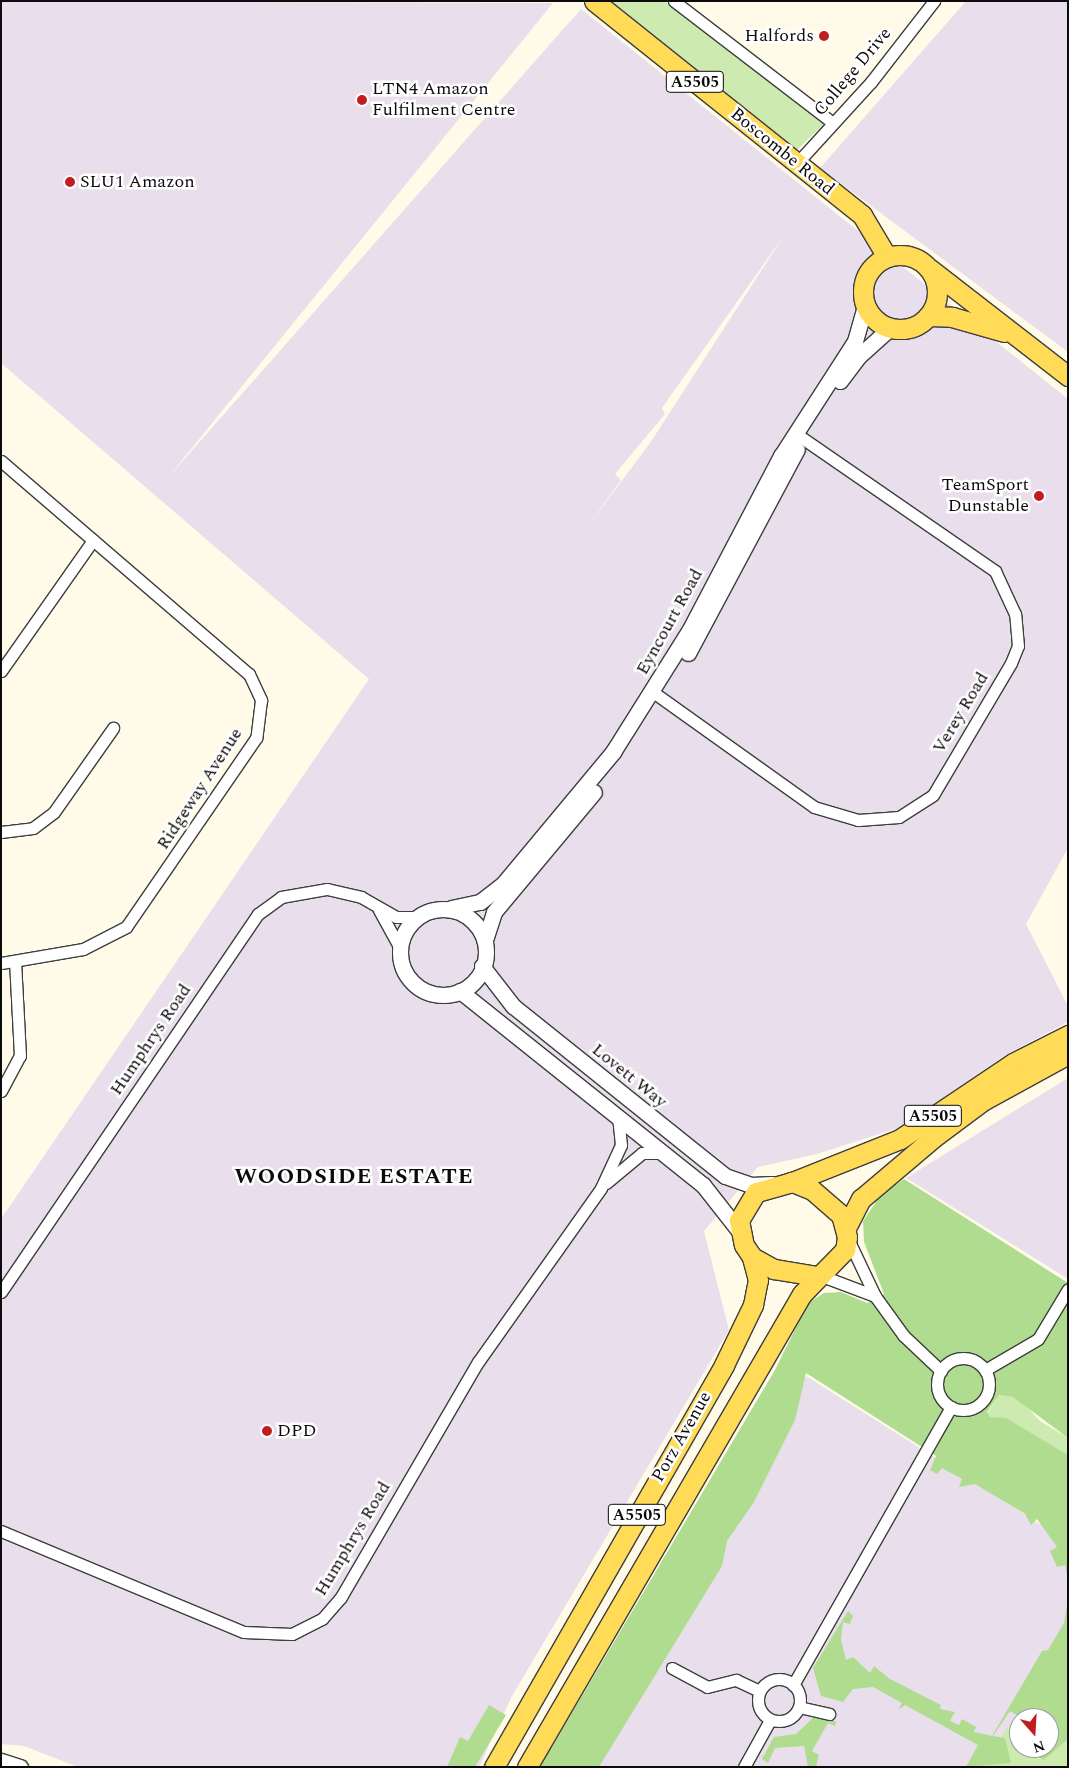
<!DOCTYPE html>
<style>
body{margin:0}
#map{position:relative;width:1069px;height:1768px;overflow:hidden;background:#fffbe8;font-family:Spectral,serif}
div>[style]{position:absolute}
.industrial>*{inset:0;background:#e9deeb}
.green>*{inset:0;background:#cdebb0}
.forest>*{inset:0;background:#b0dc8f}
.roads{filter:drop-shadow(1px 0 #3e3e3e) drop-shadow(-1px 0 #3e3e3e) drop-shadow(0 1px #3e3e3e) drop-shadow(0 -1px #3e3e3e)}
.minor>*{height:11px;margin:-5.5px;padding:0 5.5px;transform-origin:5.5px;border-radius:5.5px;background:#fff}
.minor>.ring{margin:-5.5px;padding:0;box-sizing:content-box;background:none;border:11px solid #fff;border-radius:50%}
.tertiary>*{height:15px;margin:-7.5px;padding:0 7.5px;transform-origin:7.5px;border-radius:7.5px;background:#fff}
.tertiary>.ring{margin:-7.5px;padding:0;box-sizing:content-box;background:none;border:15px solid #fff;border-radius:50%}
.primary>*{height:19px;margin:-9.5px;padding:0 9.5px;transform-origin:9.5px;border-radius:9.5px;background:#ffdb58}
.primary>.ring{margin:-9.5px;padding:0;box-sizing:content-box;background:none;border:19px solid #ffdb58;border-radius:50%}
.dots>*{width:14px;height:14px;translate:-50% -50%;box-sizing:border-box;border:2px solid #fff;border-radius:50%}
span{translate:-50% -50%;white-space:nowrap;text-align:center;line-height:1.15;-webkit-text-stroke:5px #fff;paint-order:stroke}
.shield-label span{padding:1px 4px;background:#fff;border:1px solid;border-radius:4px;-webkit-text-stroke-width:0}
.shield-label{font-size:16px;color:#0b0b0b;font-weight:700}
.poi-label{font-size:18px;color:#0b0b0b}
.right{translate:-100% -50%;text-align:right}
.left{translate:0 -50%;text-align:left}
.street-label{font-size:18px;color:#0b0b0b}
.district-label{font-size:22px;color:#0b0b0b;font-weight:700;letter-spacing:1px}
.frame{position:absolute;inset:0;border:2px solid #0b0b0b;pointer-events:none}
.north{position:absolute;left:1009px;top:1708px;width:50px;height:50px;box-sizing:border-box;background:#fff;border:1px solid #9d9d9d;border-radius:50%;rotate:161deg;font-size:14px;font-weight:700;line-height:20px;text-align:center;color:#0b0b0b}
.north::after{content:'';display:block;margin:auto;width:18px;height:22px;background:#c11c20;clip-path:polygon(50% 0,100% 100%,50% 72%,0 100%)}
</style>
<div id="map">
<div class="industrial">
<i style="clip-path:polygon(evenodd,1px 1px,553px 3px,166px 480px,581px 9px,1068px 399px,1068px 848px,1026px 924px,1068px 1006px,1068px 1022px,1007px 1054px,898px 1128px,817px 1154px,758px 1167px,704px 1231px,729px 1330px,512px 1696px,479px 1767px,78px 1767px,24px 1746px,1px 1744px,1px 1219px,369px 679px,1px 363px,1px 1px,785px 234px,650px 443px,585px 530px,621px 480px,615px 474px,665px 414px,662px 408px,785px 234px)"></i>
<i style="clip-path:polygon(966px 1px,1068px 1px,1068px 352px,820px 168px)"></i>
<i style="clip-path:polygon(1068px 1078px,1068px 1279px,906px 1178px)"></i>
<i style="clip-path:polygon(806px 1376px,1068px 1542px,1068px 1636px,982px 1767px,581px 1767px)"></i>
</div>
<div class="green">
<i style="clip-path:polygon(608px 1px,665px 1px,824px 124px,796px 151px)"></i>
<i style="clip-path:polygon(999px 1395px,1019px 1398px,1040px 1421px,1068px 1438px,1068px 1460px,991px 1419px,986px 1415px)"></i>
<i style="clip-path:polygon(evenodd,1068px 1644px,1068px 1767px,979px 1767px,1068px 1644px,1019px 1718px,1049px 1718px,1049px 1748px,1019px 1748px,1019px 1718px)"></i>
</div>
<div class="forest">
<i style="clip-path:polygon(904px 1179px,1068px 1283px,1068px 1438px,1013px 1397px,999px 1395px,987px 1412px,990px 1417px,1006px 1418px,1068px 1455px,1068px 1580px,1065px 1565px,1057px 1567px,1050px 1551px,1057px 1547px,1037px 1519px,1031px 1525px,1025px 1514px,975px 1484px,959px 1487px,962px 1479px,942px 1468px,937px 1474px,930px 1470px,936px 1456px,806px 1373px,795px 1420px,754px 1502px,727px 1541px,722px 1566px,599px 1767px,540px 1767px,775px 1370px,808px 1303px,824px 1293px,841px 1292px,867px 1303px,884px 1294px,864px 1242px,863px 1221px,880px 1196px)"></i>
<i style="clip-path:polygon(1068px 1599px,1068px 1739px,1044px 1760px,1022px 1748px,1049px 1748px,1049px 1718px,1021px 1718px,1010px 1711px,993px 1736px,1005px 1738px,1011px 1763px,966px 1767px,978px 1745px,905px 1705px,898px 1710px,902px 1703px,873px 1687px,853px 1689px,843px 1702px,821px 1696px,813px 1668px,848px 1611px,853px 1616px,850px 1624px,843px 1622px,841px 1640px,846px 1660px,853px 1657px,870px 1673px,874px 1666px,890px 1679px,941px 1705px,940px 1709px,955px 1712px,950px 1721px,959px 1725px,962px 1719px,976px 1727px,974px 1732px,992px 1736px,1042px 1651px,1048px 1650px,1064px 1623px)"></i>
<i style="clip-path:polygon(489px 1705px,506px 1715px,475px 1767px,447px 1767px,460px 1737px,468px 1741px)"></i>
<i style="clip-path:polygon(818px 1713px,836px 1722px,835px 1726px,828px 1723px,812px 1751px,819px 1755px,816px 1767px,808px 1767px,804px 1746px,775px 1748px,768px 1763px,762px 1759px,774px 1737px,796px 1734px)"></i>
</div>
<div class="roads">
<div class="minor">
<i style="left:674px;top:1px;width:200px;rotate:37.5deg"></i>
<i style="left:797px;top:163px;width:110px;rotate:-47.6deg"></i>
<i style="left:871px;top:82px;width:103px;rotate:-52.1deg"></i>
<i style="left:1px;top:461px;width:327px;rotate:40.7deg"></i>
<i style="left:249px;top:674px;width:29px;rotate:65deg"></i>
<i style="left:261px;top:700px;width:38px;rotate:97deg"></i>
<i style="left:256px;top:738px;width:229px;rotate:124.5deg"></i>
<i style="left:126px;top:927px;width:48px;rotate:152.9deg"></i>
<i style="left:83px;top:949px;width:83px;rotate:170.3deg"></i>
<i style="left:1px;top:671px;width:160px;rotate:-54.9deg"></i>
<i style="left:653px;top:692px;width:198px;rotate:35.5deg"></i>
<i style="left:814px;top:807px;width:46px;rotate:16.5deg"></i>
<i style="left:858px;top:820px;width:41px;rotate:-4.2deg"></i>
<i style="left:899px;top:817px;width:40px;rotate:-32.9deg"></i>
<i style="left:933px;top:795px;width:153px;rotate:-59.4deg"></i>
<i style="left:1011px;top:663px;width:18px;rotate:-68deg"></i>
<i style="left:1018px;top:646px;width:32px;rotate:-95deg"></i>
<i style="left:1015px;top:614px;width:47px;rotate:-114.9deg"></i>
<i style="left:995px;top:571px;width:243px;rotate:-145.4deg"></i>
<i style="left:1px;top:832px;width:32px;rotate:-7deg"></i>
<i style="left:33px;top:828px;width:26px;rotate:-37deg"></i>
<i style="left:54px;top:812px;width:103px;rotate:-54.9deg"></i>
<i style="left:379px;top:910px;width:46px;rotate:61.2deg"></i>
<i style="left:1px;top:1091px;width:40px;rotate:-62deg"></i>
<i style="left:20px;top:1056px;width:95px;rotate:-93deg"></i>
<i style="left:606px;top:1183px;width:47px;rotate:-39.8deg"></i>
<i style="left:642px;top:1153px;width:22px"></i>
<i style="left:848px;top:1239px;width:63px;rotate:64.7deg"></i>
<i style="left:875px;top:1296px;width:49px;rotate:54.1deg"></i>
<i style="left:904px;top:1336px;width:51px;rotate:43.4deg"></i>
<i style="left:822px;top:1276px;width:57px;rotate:20.7deg"></i>
<i style="left:1px;top:1292px;width:457px;rotate:-55.8deg"></i>
<i style="left:258px;top:914px;width:29px;rotate:-36deg"></i>
<i style="left:281px;top:897px;width:47px;rotate:-9.9deg"></i>
<i style="left:327px;top:889px;width:35px;rotate:13deg"></i>
<i style="left:361px;top:897px;width:40px;rotate:29.7deg"></i>
<i style="left:396px;top:917px;width:25px"></i>
<i class="ring" style="left:937px;top:1358px;width:41px;height:41px"></i>
<i style="left:985px;top:1370px;width:61px;rotate:-30.3deg"></i>
<i style="left:1038px;top:1339px;width:58px;rotate:-59deg"></i>
<i style="left:1px;top:1531px;width:263px;rotate:22.6deg"></i>
<i style="left:244px;top:1632px;width:48px;rotate:2.4deg"></i>
<i style="left:292px;top:1634px;width:34px;rotate:-27deg"></i>
<i style="left:322px;top:1619px;width:29px;rotate:-49deg"></i>
<i style="left:341px;top:1597px;width:272px;rotate:-59.8deg"></i>
<i style="left:478px;top:1362px;width:213px;rotate:-54.7deg"></i>
<i style="left:601px;top:1188px;width:47px;rotate:-65.1deg"></i>
<i style="left:621px;top:1145px;width:28px;rotate:-96deg"></i>
<i style="left:672px;top:1668px;width:40px;rotate:28deg"></i>
<i style="left:707px;top:1687px;width:30px;rotate:-14deg"></i>
<i style="left:736px;top:1680px;width:26px;rotate:25deg"></i>
<i class="ring" style="left:758px;top:1679px;width:31px;height:31px"></i>
<i style="left:793px;top:1685px;width:320px;rotate:-60.4deg"></i>
<i style="left:799px;top:1707px;width:31px;rotate:13deg"></i>
<i style="left:744px;top:1767px;width:54px;rotate:-61deg"></i>
</div>
<div class="tertiary">
<i style="left:840px;top:381px;width:31px;rotate:-53deg"></i>
<i style="left:859px;top:356px;width:42px;rotate:-42.1deg"></i>
<i style="left:688px;top:653px;width:231px;rotate:-61.9deg"></i>
<i style="left:451px;top:908px;width:30px;rotate:-12deg"></i>
<i style="left:480px;top:902px;width:29px;rotate:-38deg"></i>
<i style="left:503px;top:884px;width:172px;rotate:-50.2deg"></i>
<i style="left:613px;top:752px;width:143px;rotate:-57.9deg"></i>
<i style="left:689px;top:631px;width:198px;rotate:-62.3deg"></i>
<i style="left:781px;top:456px;width:137px;rotate:-57.2deg"></i>
<i style="left:855px;top:341px;width:37px;rotate:-74deg"></i>
<i class="ring" style="left:400px;top:909px;width:71px;height:71px"></i>
<i style="left:485px;top:940px;width:29px;rotate:-72deg"></i>
<i style="left:494px;top:912px;width:156px;rotate:-50.2deg"></i>
<i style="left:482px;top:966px;width:51px;rotate:52.2deg"></i>
<i style="left:513px;top:1006px;width:272px;rotate:38.7deg"></i>
<i style="left:725px;top:1176px;width:28px;rotate:19deg"></i>
<i style="left:751px;top:1185px;width:21px;rotate:-3deg"></i>
<i style="left:460px;top:991px;width:311px;rotate:38.6deg"></i>
<i style="left:703px;top:1185px;width:60px;rotate:51.8deg"></i>
<i style="left:1px;top:1761px;width:20px;rotate:18deg"></i>
</div>
<div class="primary">
<i style="left:594px;top:1px;width:343px;rotate:38.6deg"></i>
<i style="left:862px;top:215px;width:49px;rotate:59.2deg"></i>
<i class="ring" style="left:863px;top:255px;width:55px;height:55px"></i>
<i style="left:930px;top:269px;width:175px;rotate:37.8deg"></i>
<i style="left:928px;top:316px;width:24px;rotate:2deg"></i>
<i style="left:952px;top:317px;width:54px;rotate:16.1deg"></i>
<i style="left:792px;top:1182px;width:116px;rotate:-21.7deg"></i>
<i style="left:900px;top:1139px;width:136px;rotate:-33.9deg"></i>
<i style="left:1013px;top:1063px;width:62px;rotate:-27deg"></i>
<i style="left:846px;top:1228px;width:33px;rotate:-63deg"></i>
<i style="left:861px;top:1199px;width:94px;rotate:-40.3deg"></i>
<i style="left:933px;top:1138px;width:64px;rotate:-36.7deg"></i>
<i style="left:984px;top:1100px;width:96px;rotate:-28.7deg"></i>
<i style="left:494px;top:1767px;width:463px;rotate:-60.2deg"></i>
<i style="left:724px;top:1365px;width:67px;rotate:-64.2deg"></i>
<i style="left:753px;top:1305px;width:25px;rotate:-79deg"></i>
<i style="left:758px;top:1280px;width:24px;rotate:-105deg"></i>
<i style="left:527px;top:1767px;width:547px;rotate:-59.83deg"></i>
<i style="left:802px;top:1294px;width:62px;rotate:-45.7deg"></i>
<i style="left:845px;top:1250px;width:13px;rotate:-81deg"></i>
<i style="left:847px;top:1237px;width:23px;rotate:-105deg"></i>
<i style="left:841px;top:1215px;width:38px;rotate:-139deg"></i>
<i style="left:812px;top:1190px;width:22px;rotate:-158deg"></i>
<i style="left:792px;top:1182px;width:37px;rotate:164deg"></i>
<i style="left:756px;top:1192px;width:33px;rotate:121deg"></i>
<i style="left:739px;top:1220px;width:25px;rotate:79deg"></i>
<i style="left:744px;top:1245px;width:14px;rotate:56deg"></i>
<i style="left:752px;top:1257px;width:25px;rotate:29deg"></i>
<i style="left:774px;top:1269px;width:44px;rotate:9.2deg"></i>
</div>
</div>
<div class="dots">
<i style="left:824px;top:36px;background:#c11c20"></i>
<i style="left:362px;top:100px;background:#c11c20"></i>
<i style="left:70px;top:182px;background:#c11c20"></i>
<i style="left:1039px;top:496px;background:#c11c20"></i>
<i style="left:267px;top:1431px;background:#c11c20"></i>
</div>
<div class="shield-label">
<span style="left:695px;top:82px">A5505</span>
<span style="left:933px;top:1116px">A5505</span>
<span style="left:637px;top:1515px">A5505</span>
</div>
<div class="poi-label">
<span class="right" style="left:814px;top:36px">Halfords</span>
<span class="left" style="left:372px;top:100px">LTN4 Amazon<br>Fulfilment Centre</span>
<span class="left" style="left:80px;top:182px">SLU1 Amazon</span>
<span class="right" style="left:1029px;top:496px">TeamSport<br>Dunstable</span>
<span class="left" style="left:277px;top:1431px">DPD</span>
</div>
<div class="street-label">
<span style="left:853px;top:72px;rotate:-50deg">College Drive</span>
<span style="left:782px;top:152px;rotate:39deg">Boscombe Road</span>
<span style="left:670px;top:622px;rotate:-61deg">Eyncourt Road</span>
<span style="left:961px;top:713px;rotate:-59deg">Verey Road</span>
<span style="left:200px;top:789px;rotate:-57deg">Ridgeway Avenue</span>
<span style="left:151px;top:1040px;rotate:-56deg">Humphrys Road</span>
<span style="left:629px;top:1076px;rotate:39deg">Lovett Way</span>
<span style="left:682px;top:1437px;rotate:-60deg">Porz Avenue</span>
<span style="left:353px;top:1539px;rotate:-59deg">Humphrys Road</span>
</div>
<div class="district-label">
<span style="left:354px;top:1177px">WOODSIDE ESTATE</span>
</div>
<div class="frame"></div>
<div class="north">N</div>
</div>
